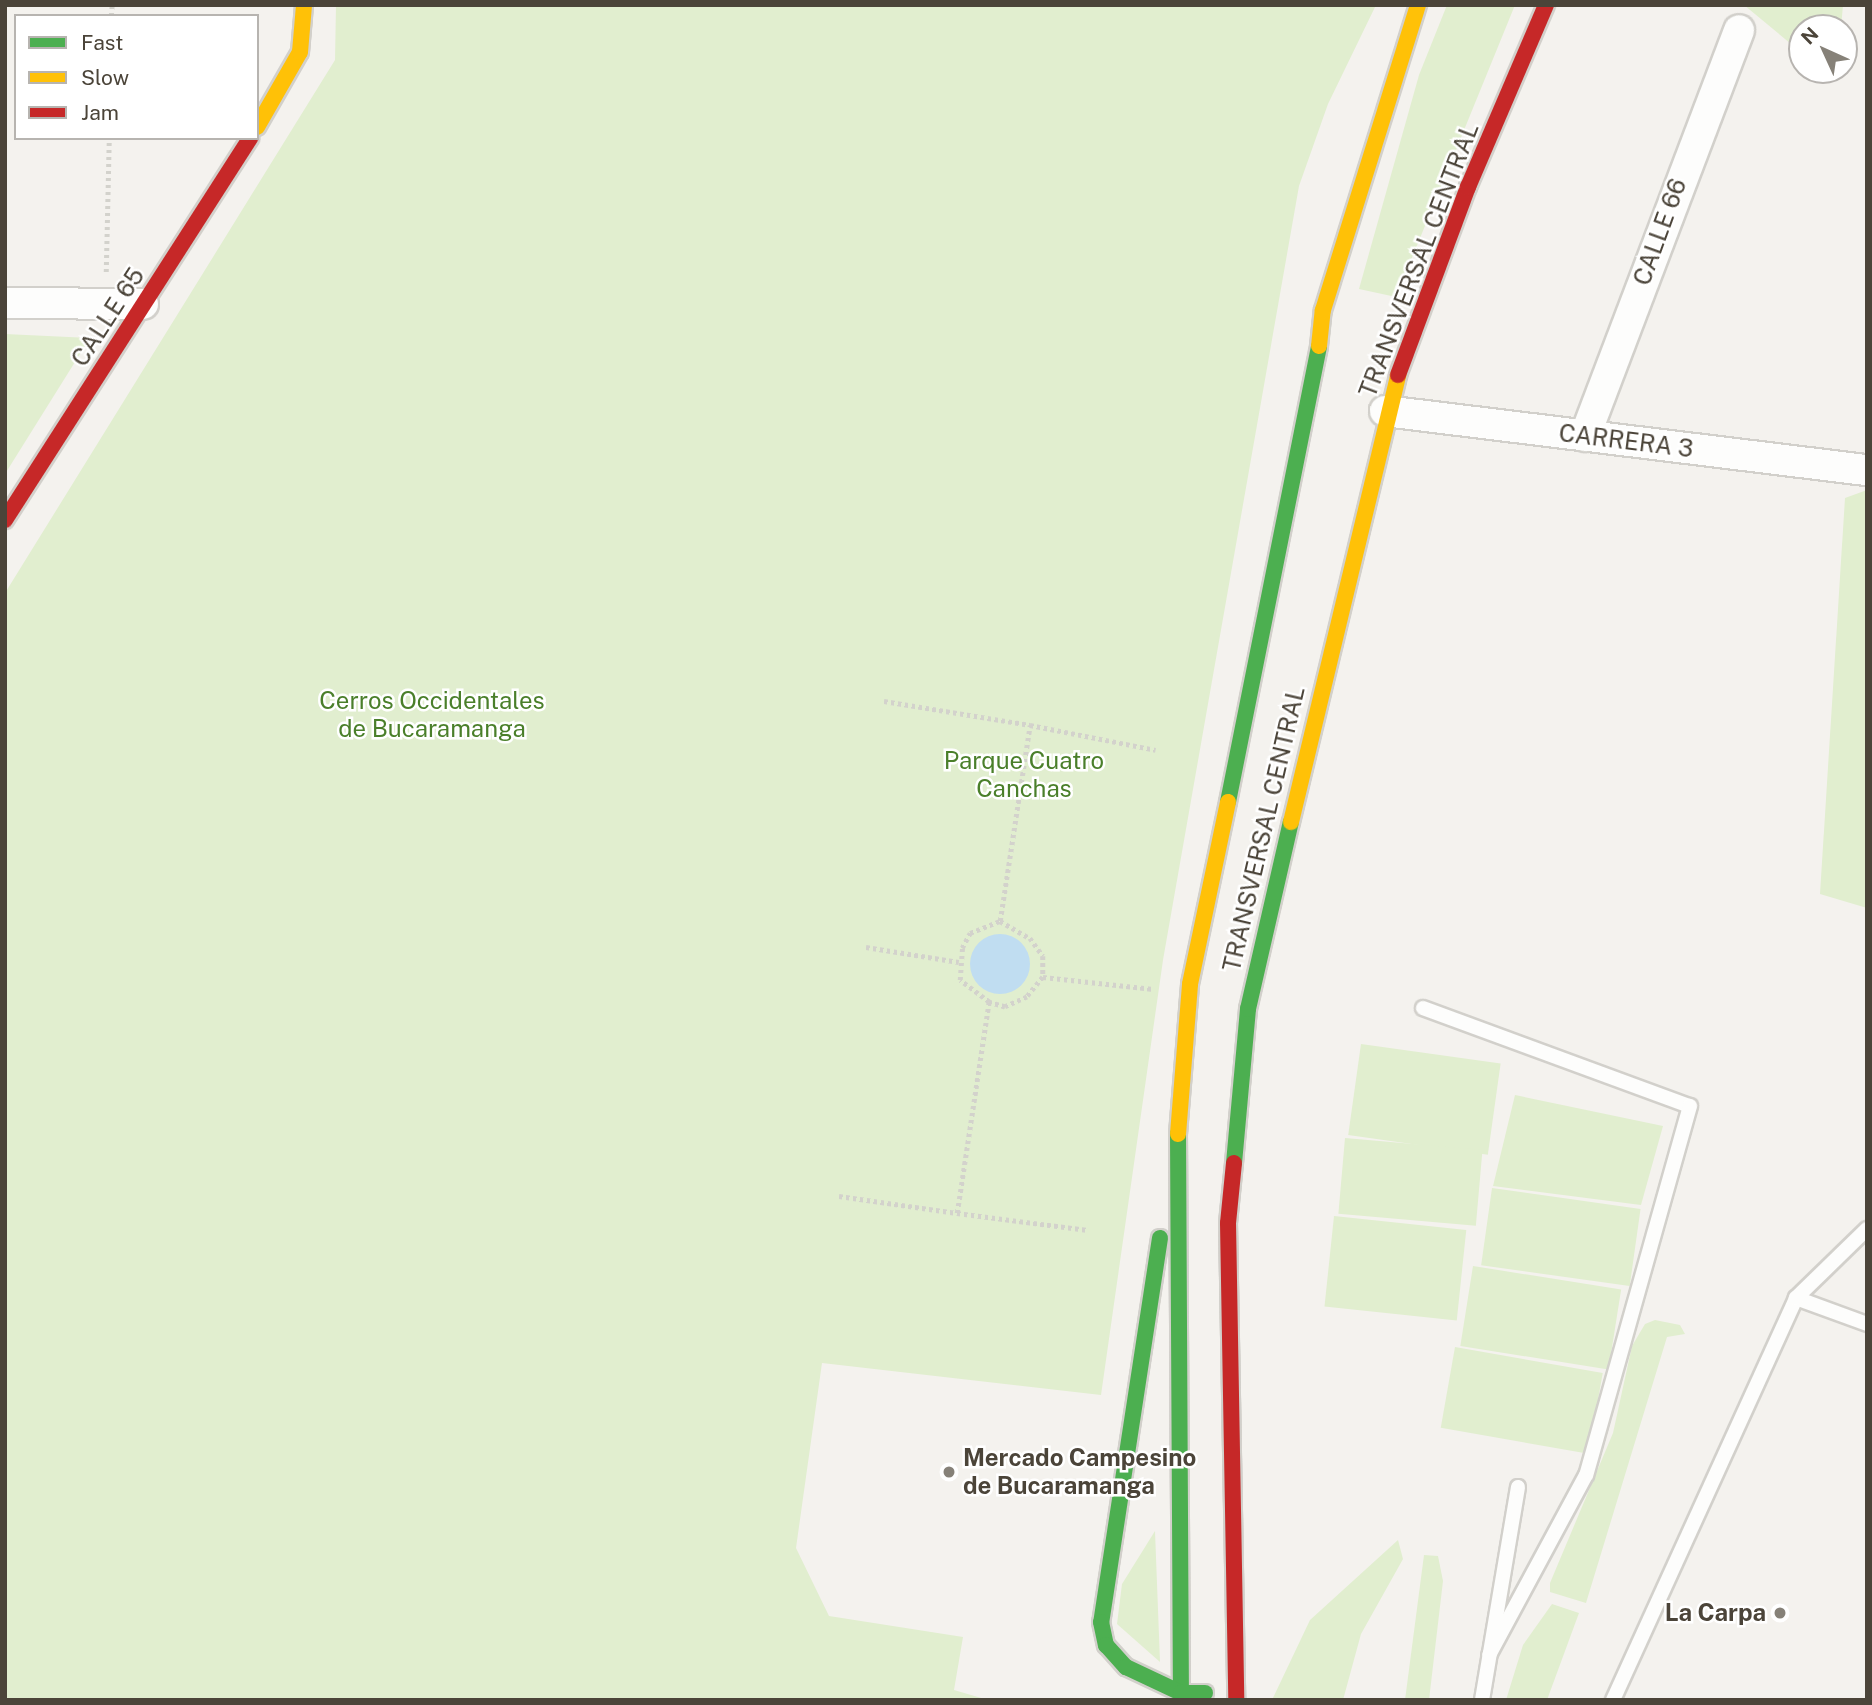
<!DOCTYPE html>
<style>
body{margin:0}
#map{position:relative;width:1872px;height:1705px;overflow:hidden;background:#f4f2ee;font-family:"Public Sans",sans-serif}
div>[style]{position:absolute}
.green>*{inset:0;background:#e1eecf;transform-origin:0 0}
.water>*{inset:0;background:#c0ddf1}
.round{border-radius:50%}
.path>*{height:4.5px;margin-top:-2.25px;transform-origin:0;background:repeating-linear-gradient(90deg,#d3d2cc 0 3.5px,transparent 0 7px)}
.roads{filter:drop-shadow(2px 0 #d2d0cb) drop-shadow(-2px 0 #d2d0cb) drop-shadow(0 2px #d2d0cb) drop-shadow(0 -2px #d2d0cb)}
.lane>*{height:14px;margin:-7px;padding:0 7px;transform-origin:7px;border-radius:7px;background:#fdfdfc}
.street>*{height:30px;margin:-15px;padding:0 15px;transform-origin:15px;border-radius:15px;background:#fdfdfc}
.fast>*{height:16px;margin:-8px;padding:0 8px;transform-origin:8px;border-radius:8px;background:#4caf50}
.slow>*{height:16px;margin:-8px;padding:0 8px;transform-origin:8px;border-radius:8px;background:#ffc107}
.jam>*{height:16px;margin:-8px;padding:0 8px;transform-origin:8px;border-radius:8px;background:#c62828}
.dots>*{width:19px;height:19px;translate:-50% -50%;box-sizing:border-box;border:4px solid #fff;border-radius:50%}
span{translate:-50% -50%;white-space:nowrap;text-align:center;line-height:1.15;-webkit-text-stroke:5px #fff;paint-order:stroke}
.street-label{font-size:24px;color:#4b4439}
.park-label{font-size:24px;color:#4a7f2a}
.poi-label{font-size:24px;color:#4b4439;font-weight:700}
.left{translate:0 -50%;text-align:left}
.right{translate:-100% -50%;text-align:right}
.frame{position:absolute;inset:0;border:7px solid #4b4439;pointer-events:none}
.legend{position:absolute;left:14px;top:14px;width:245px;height:126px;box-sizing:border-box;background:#fff;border:2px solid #b7b4b0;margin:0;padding:9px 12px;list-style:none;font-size:21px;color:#4b4439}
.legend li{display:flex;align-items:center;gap:14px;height:35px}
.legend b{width:35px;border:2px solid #b7b4b0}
.north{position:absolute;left:1788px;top:14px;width:70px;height:70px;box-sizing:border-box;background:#fff;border:2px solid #b7b4b0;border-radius:50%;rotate:315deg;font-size:19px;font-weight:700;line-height:28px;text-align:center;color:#4b4439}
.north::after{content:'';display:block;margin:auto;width:24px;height:32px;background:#868178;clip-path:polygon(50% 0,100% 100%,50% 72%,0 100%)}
</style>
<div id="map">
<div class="green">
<i style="clip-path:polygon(336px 5px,1376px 5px,1328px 104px,1299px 186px,1163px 960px,1101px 1395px,822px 1363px,796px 1548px,829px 1616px,963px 1637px,954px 1690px,988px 1700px,5px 1700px,5px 593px,335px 60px)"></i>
<i style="clip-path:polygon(1447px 5px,1515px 5px,1396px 297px,1359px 289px,1419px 75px)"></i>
<i style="clip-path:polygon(1744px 5px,1843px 5px,1841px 28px,1802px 28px,1802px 53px)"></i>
<i style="clip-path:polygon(5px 334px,90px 338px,5px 474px)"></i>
<i style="clip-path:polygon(1867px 490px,1867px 908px,1820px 894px,1845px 498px)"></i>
<i style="left:1361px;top:1044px;width:141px;height:92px;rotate:8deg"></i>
<i style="clip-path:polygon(1515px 1095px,1663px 1126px,1641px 1205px,1493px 1186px)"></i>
<i style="left:1345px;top:1138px;width:138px;height:76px;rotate:5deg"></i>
<i style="left:1492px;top:1188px;width:150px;height:78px;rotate:8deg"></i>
<i style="left:1334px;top:1216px;width:133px;height:91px;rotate:6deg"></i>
<i style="left:1473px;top:1266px;width:150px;height:81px;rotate:9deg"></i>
<i style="clip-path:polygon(1655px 1320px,1680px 1325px,1685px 1334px,1667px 1337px,1586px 1603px,1550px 1592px,1550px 1583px,1613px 1433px,1632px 1346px,1645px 1324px)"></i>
<i style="left:1455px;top:1347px;width:150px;height:82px;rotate:10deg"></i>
<i style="clip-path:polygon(1155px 1531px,1160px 1662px,1117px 1624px,1122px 1584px)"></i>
<i style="clip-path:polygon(1398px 1540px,1403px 1559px,1361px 1634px,1343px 1700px,1272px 1700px,1310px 1620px)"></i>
<i style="clip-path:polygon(1424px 1555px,1438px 1556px,1443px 1581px,1429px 1700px,1405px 1700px)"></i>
<i style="clip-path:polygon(1552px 1604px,1579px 1613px,1547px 1700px,1506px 1700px,1523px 1645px)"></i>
</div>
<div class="water">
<i class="round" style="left:970px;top:934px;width:60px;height:60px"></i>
</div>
<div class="path">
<i style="left:111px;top:16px;width:11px;rotate:-85deg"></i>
<i style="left:106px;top:272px;width:134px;rotate:-88.7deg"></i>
<i style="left:884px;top:701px;width:148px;rotate:9.3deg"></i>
<i style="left:1000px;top:921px;width:198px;rotate:-81.3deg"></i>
<i style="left:1030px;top:725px;width:128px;rotate:11.2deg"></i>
<i style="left:866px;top:947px;width:94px;rotate:9.2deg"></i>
<i style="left:1043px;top:977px;width:26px;rotate:129deg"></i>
<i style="left:1027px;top:997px;width:24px;rotate:156deg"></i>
<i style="left:1005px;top:1007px;width:17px;rotate:-163deg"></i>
<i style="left:989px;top:1002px;width:36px;rotate:-143deg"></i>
<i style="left:960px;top:980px;width:32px;rotate:-86deg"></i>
<i style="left:962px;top:948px;width:17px;rotate:-62deg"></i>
<i style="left:970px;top:933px;width:32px;rotate:-22deg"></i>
<i style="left:1000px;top:921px;width:34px;rotate:30deg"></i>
<i style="left:1030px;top:938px;width:22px;rotate:54deg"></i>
<i style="left:1043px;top:956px;width:21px;rotate:90deg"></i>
<i style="left:1043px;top:977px;width:111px;rotate:6.2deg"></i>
<i style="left:839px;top:1196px;width:119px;rotate:8.2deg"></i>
<i style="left:957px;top:1213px;width:213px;rotate:-81.4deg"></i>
<i style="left:957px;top:1213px;width:132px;rotate:7.4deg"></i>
</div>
<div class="roads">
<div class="lane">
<i style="left:1423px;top:1008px;width:284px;rotate:20.2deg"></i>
<i style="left:1690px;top:1106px;width:383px;rotate:105.7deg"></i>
<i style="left:1586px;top:1475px;width:204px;rotate:118.3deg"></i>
<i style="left:1796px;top:1298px;width:76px;rotate:20.1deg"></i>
<i style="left:1482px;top:1700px;width:216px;rotate:-80.4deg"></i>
<i style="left:1613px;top:1700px;width:442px;rotate:-65.5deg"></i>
<i style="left:1796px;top:1298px;width:99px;rotate:-44.2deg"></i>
</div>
<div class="street">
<i style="left:5px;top:303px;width:138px;rotate:0.4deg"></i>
<i style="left:1385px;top:411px;width:486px;rotate:7deg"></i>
<i style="left:1585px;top:436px;width:434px;rotate:-69.2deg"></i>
</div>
<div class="fast">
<i style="left:1228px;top:802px;width:465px;rotate:-78.7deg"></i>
<i style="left:1178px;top:1134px;width:566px;rotate:89.7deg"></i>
<i style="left:1234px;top:1163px;width:155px;rotate:-84.8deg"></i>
<i style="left:1248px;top:1009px;width:192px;rotate:-77.1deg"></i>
<i style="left:1160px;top:1238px;width:389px;rotate:98.7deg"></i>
<i style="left:1101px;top:1622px;width:24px;rotate:78deg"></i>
<i style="left:1106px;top:1645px;width:30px;rotate:48deg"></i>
<i style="left:1126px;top:1667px;width:61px;rotate:25.3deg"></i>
<i style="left:1181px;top:1693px;width:24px"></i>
</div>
<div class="slow">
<i style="left:257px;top:127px;width:86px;rotate:-60.2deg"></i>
<i style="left:300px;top:52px;width:47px;rotate:-85.1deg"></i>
<i style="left:1319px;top:346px;width:36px;rotate:-84deg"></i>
<i style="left:1323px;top:310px;width:319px;rotate:-72.7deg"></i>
<i style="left:1291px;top:822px;width:460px;rotate:-76.5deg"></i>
<i style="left:1178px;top:1134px;width:150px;rotate:-85.4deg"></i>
<i style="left:1190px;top:984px;width:186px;rotate:-78.2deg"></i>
</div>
<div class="jam">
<i style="left:1398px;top:375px;width:201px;rotate:-69.6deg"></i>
<i style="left:1468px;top:187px;width:198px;rotate:-66.8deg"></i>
<i style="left:5px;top:520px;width:454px;rotate:-57.3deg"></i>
<i style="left:1234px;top:1163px;width:60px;rotate:95.7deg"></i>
<i style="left:1228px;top:1223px;width:477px;rotate:89deg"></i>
</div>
</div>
<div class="dots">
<i style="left:949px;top:1472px;background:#868178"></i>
<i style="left:1780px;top:1613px;background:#868178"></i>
</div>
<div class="street-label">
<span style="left:1660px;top:232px;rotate:-70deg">CALLE 66</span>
<span style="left:1419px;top:260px;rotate:-69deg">TRANSVERSAL CENTRAL</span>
<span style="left:108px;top:317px;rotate:-57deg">CALLE 65</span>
<span style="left:1626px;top:441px;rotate:7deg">CARRERA 3</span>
<span style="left:1264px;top:829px;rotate:-77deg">TRANSVERSAL CENTRAL</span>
</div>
<div class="park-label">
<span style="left:432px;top:715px">Cerros Occidentales<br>de Bucaramanga</span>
<span style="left:1024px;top:775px">Parque Cuatro<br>Canchas</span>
</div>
<div class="poi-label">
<span class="left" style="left:963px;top:1472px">Mercado Campesino<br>de Bucaramanga</span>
<span class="right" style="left:1766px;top:1613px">La Carpa</span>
</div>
<div class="frame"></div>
<ul class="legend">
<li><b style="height:9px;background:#4caf50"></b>Fast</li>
<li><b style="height:9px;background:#ffc107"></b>Slow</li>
<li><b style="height:9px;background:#c62828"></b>Jam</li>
</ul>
<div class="north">N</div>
</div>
